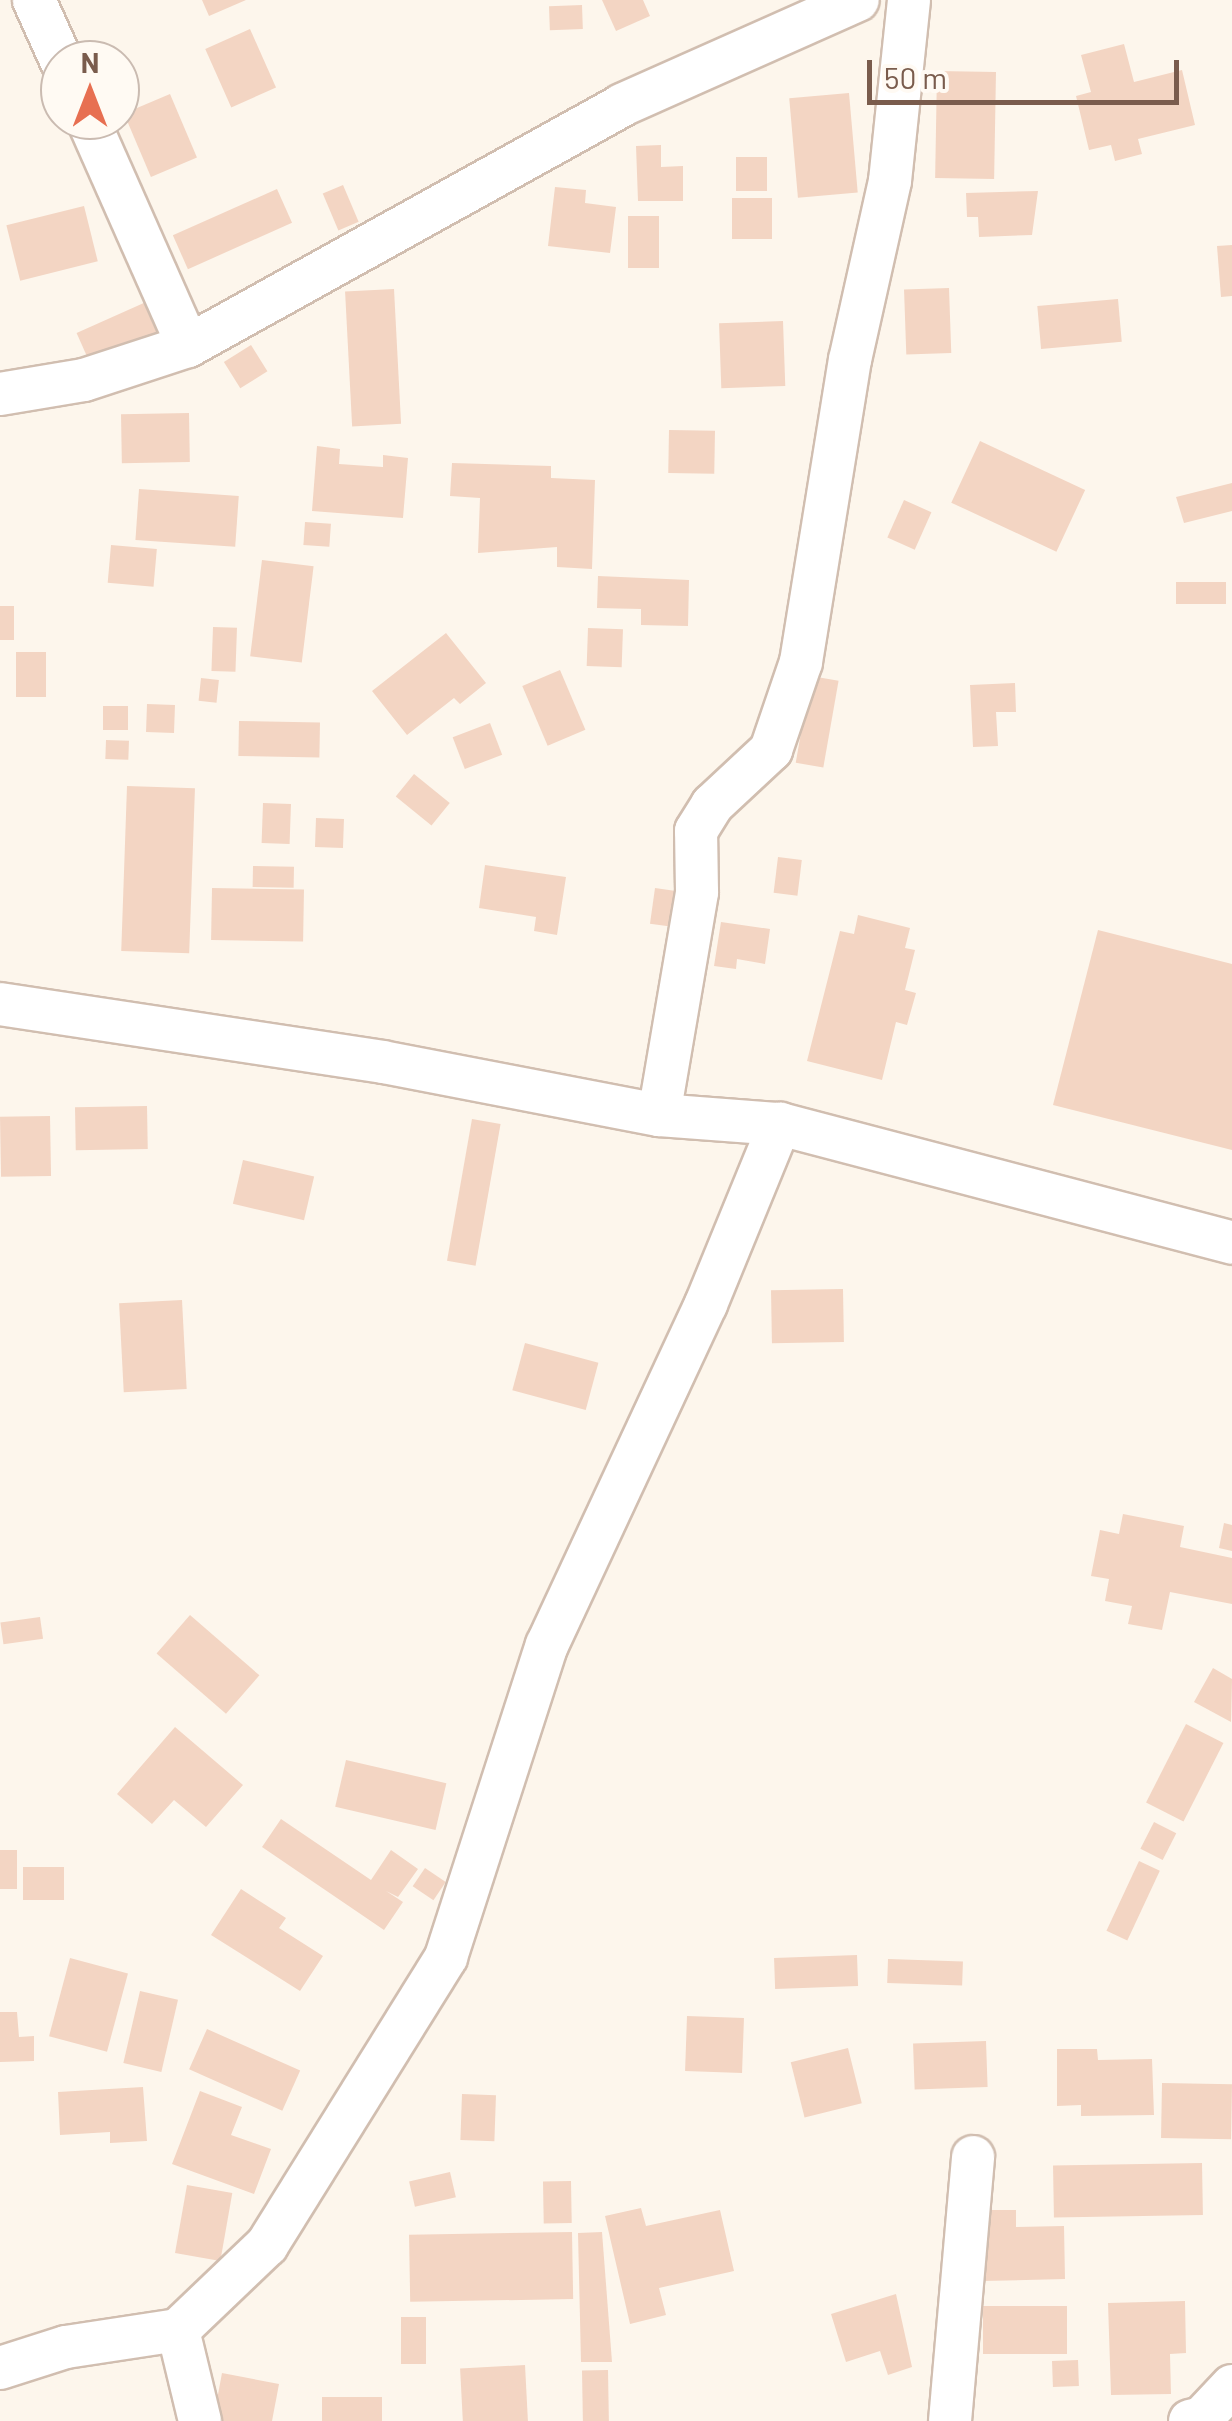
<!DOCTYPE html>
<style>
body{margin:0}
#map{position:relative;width:1232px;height:2421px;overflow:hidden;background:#fdf6ec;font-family:Barlow,sans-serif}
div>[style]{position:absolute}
.building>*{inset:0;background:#f3d5c3;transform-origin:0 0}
.roads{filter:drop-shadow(2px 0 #d1beb0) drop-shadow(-2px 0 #d1beb0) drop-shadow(0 2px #d1beb0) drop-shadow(0 -2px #d1beb0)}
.minor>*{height:42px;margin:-21px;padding:0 21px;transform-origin:21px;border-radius:21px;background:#fff}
span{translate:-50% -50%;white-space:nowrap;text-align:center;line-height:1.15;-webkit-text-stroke:8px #fffaf3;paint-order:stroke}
.north{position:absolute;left:40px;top:40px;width:100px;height:100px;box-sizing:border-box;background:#fffaf3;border:2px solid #cabbb1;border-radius:50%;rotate:0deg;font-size:28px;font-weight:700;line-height:40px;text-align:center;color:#7a5c4d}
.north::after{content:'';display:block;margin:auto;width:35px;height:45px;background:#e76f51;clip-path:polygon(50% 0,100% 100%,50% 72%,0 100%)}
.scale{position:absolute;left:867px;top:60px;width:312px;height:45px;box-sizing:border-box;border:5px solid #7a5c4d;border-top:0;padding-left:12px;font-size:30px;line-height:35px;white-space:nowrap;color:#7a5c4d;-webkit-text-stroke:8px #fffaf3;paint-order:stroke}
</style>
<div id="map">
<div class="building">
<i style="clip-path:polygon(202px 0,246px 0,209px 16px)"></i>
<i style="clip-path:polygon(602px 0,643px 0,650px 16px,616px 31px)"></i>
<i style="left:582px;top:5px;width:24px;height:33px;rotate:88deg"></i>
<i style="left:250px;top:29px;width:64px;height:49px;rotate:66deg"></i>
<i style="clip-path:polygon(1124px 44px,1134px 82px,1182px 70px,1195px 125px,1138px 139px,1142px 154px,1115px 161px,1111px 145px,1089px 150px,1076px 96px,1091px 92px,1081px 55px)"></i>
<i style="left:937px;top:71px;width:59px;height:107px;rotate:1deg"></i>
<i style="left:849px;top:93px;width:100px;height:60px;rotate:85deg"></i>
<i style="left:170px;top:94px;width:69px;height:50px;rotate:67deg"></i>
<i style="clip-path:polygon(661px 145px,661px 167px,683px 166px,683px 201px,638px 201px,636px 146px)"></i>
<i style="left:736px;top:157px;width:31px;height:34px"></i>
<i style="left:343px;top:185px;width:40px;height:22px;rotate:67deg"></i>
<i style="clip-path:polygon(555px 187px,586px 190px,585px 203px,616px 207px,610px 253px,548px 246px)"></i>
<i style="left:277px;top:189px;width:37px;height:114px;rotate:66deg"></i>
<i style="clip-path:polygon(1038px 191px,1032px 235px,979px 237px,978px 217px,967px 217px,966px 193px)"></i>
<i style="left:772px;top:198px;width:41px;height:40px;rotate:90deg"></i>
<i style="left:84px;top:206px;width:57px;height:80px;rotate:76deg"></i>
<i style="left:628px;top:216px;width:31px;height:52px"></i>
<i style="clip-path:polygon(1232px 245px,1232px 296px,1221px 297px,1217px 246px)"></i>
<i style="left:949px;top:288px;width:65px;height:45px;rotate:88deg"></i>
<i style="left:394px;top:289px;width:135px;height:49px;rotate:87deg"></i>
<i style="left:1118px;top:299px;width:43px;height:81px;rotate:85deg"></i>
<i style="left:146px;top:302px;width:43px;height:76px;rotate:66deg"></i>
<i style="left:783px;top:321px;width:65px;height:64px;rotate:88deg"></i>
<i style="left:251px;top:345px;width:31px;height:32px;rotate:58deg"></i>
<i style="left:189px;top:413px;width:49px;height:68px;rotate:89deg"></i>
<i style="left:669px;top:430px;width:46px;height:43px;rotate:1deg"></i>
<i style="left:980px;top:441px;width:116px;height:68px;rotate:25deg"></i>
<i style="clip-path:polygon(317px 446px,340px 449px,339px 464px,383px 467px,383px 455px,408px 458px,403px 518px,312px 511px)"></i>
<i style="clip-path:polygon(452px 463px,551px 466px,551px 478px,595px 480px,592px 569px,557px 567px,557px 547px,478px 553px,480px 498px,450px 496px)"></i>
<i style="clip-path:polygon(1232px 483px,1232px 511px,1184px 523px,1176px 497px)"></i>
<i style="left:139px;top:489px;width:100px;height:51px;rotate:4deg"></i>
<i style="left:904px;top:500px;width:30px;height:41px;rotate:24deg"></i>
<i style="left:305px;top:522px;width:26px;height:23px;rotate:4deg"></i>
<i style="left:111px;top:545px;width:46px;height:38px;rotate:5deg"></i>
<i style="left:262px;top:560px;width:52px;height:97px;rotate:7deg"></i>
<i style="clip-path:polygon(598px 576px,689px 580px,688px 626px,641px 625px,641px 609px,597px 608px)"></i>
<i style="left:1176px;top:582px;width:50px;height:22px"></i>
<i style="left:0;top:606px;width:14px;height:34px"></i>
<i style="left:213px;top:627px;width:24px;height:44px;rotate:2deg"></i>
<i style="left:588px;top:628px;width:35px;height:38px;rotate:2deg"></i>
<i style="clip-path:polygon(446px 633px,486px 683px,460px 704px,454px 698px,407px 735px,372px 691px)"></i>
<i style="left:16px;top:652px;width:30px;height:45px"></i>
<i style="left:560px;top:670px;width:65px;height:41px;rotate:67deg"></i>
<i style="left:811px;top:676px;width:28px;height:88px;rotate:10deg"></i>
<i style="left:201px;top:678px;width:18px;height:23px;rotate:6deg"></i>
<i style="clip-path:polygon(1015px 683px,1016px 712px,996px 712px,998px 746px,973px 747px,970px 685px)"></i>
<i style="left:147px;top:704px;width:28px;height:28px;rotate:2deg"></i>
<i style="left:103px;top:706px;width:25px;height:24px"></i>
<i style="left:239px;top:721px;width:81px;height:35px;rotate:1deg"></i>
<i style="left:490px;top:723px;width:34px;height:40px;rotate:69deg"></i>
<i style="left:106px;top:740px;width:23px;height:19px;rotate:2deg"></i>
<i style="left:414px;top:774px;width:46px;height:29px;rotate:39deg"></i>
<i style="left:127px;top:786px;width:68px;height:165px;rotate:2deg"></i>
<i style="left:263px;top:803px;width:28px;height:40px;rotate:2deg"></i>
<i style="left:316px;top:818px;width:28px;height:29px;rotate:2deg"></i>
<i style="left:778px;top:857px;width:24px;height:36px;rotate:7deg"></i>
<i style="clip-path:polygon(485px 865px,566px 877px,557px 935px,534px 931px,536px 917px,479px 908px)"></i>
<i style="left:253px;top:866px;width:41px;height:21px;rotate:1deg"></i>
<i style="left:212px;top:888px;width:92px;height:52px;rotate:1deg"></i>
<i style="left:655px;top:888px;width:28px;height:36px;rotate:8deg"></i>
<i style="clip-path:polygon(858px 915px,910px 928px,905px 948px,915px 950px,905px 990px,916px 993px,907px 1025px,896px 1022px,882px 1080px,807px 1061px,840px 931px,854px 934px)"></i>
<i style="clip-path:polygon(721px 922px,770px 929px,765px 964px,737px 959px,736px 969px,714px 966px)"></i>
<i style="clip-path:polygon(1098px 930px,1232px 964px,1232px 1150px,1053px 1105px)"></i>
<i style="left:147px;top:1106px;width:43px;height:72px;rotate:89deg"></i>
<i style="left:50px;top:1116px;width:60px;height:50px;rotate:89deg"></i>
<i style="left:472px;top:1119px;width:29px;height:144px;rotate:10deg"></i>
<i style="left:243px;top:1160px;width:73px;height:45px;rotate:13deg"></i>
<i style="left:843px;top:1289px;width:53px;height:72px;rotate:89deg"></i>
<i style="left:182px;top:1300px;width:89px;height:63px;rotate:87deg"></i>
<i style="left:525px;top:1343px;width:76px;height:49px;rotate:15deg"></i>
<i style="clip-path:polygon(1123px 1514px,1184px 1526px,1180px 1547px,1232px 1558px,1232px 1604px,1170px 1592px,1162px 1630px,1128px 1624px,1132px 1606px,1105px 1601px,1109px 1579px,1091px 1576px,1100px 1530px,1119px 1534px)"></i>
<i style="clip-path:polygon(1224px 1523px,1232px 1525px,1232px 1551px,1219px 1548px)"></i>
<i style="left:190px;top:1615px;width:92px;height:51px;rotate:41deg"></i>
<i style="left:40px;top:1617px;width:22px;height:40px;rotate:82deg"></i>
<i style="clip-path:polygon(1213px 1668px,1232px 1679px,1231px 1722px,1194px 1702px)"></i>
<i style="left:1186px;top:1724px;width:42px;height:88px;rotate:27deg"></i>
<i style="clip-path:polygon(175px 1727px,243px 1785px,206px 1827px,174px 1800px,152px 1824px,117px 1794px)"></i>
<i style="left:346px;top:1760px;width:103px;height:48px;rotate:13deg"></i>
<i style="clip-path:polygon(281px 1819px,371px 1880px,391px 1850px,418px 1869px,398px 1897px,386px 1891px,403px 1902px,384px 1930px,262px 1847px)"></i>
<i style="left:1154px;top:1822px;width:25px;height:30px;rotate:27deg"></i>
<i style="left:0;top:1850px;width:17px;height:39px"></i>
<i style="left:1139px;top:1861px;width:23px;height:77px;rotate:25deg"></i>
<i style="left:23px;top:1867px;width:41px;height:33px"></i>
<i style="left:425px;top:1868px;width:25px;height:22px;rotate:34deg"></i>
<i style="clip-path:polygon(241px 1889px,286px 1918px,279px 1928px,323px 1956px,300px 1991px,211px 1935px)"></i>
<i style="left:857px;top:1955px;width:31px;height:83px;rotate:88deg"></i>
<i style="left:70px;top:1958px;width:60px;height:81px;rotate:15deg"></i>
<i style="left:888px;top:1959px;width:75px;height:24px;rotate:2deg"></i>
<i style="left:140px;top:1991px;width:39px;height:74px;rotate:13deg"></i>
<i style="clip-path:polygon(0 2012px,17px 2012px,19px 2037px,34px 2036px,34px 2061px,0 2062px)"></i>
<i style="left:687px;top:2016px;width:57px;height:55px;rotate:2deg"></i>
<i style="left:207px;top:2029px;width:102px;height:44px;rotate:24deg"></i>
<i style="left:986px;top:2041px;width:46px;height:73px;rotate:88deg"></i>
<i style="left:848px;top:2048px;width:57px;height:59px;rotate:76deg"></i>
<i style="clip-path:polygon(1057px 2049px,1097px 2049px,1098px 2060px,1152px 2059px,1154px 2115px,1081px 2116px,1081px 2105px,1057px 2106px)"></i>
<i style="left:1162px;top:2083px;width:70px;height:55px;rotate:1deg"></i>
<i style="clip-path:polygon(143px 2087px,147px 2141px,110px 2143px,110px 2132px,60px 2135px,58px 2092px)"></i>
<i style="clip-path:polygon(200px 2091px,242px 2107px,231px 2135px,271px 2149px,254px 2194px,172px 2164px)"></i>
<i style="left:462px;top:2094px;width:34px;height:46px;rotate:2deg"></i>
<i style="left:1202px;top:2163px;width:52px;height:149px;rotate:89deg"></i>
<i style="left:450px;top:2172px;width:26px;height:42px;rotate:77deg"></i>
<i style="left:571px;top:2181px;width:42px;height:28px;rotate:89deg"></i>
<i style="left:187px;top:2185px;width:46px;height:69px;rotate:10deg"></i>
<i style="clip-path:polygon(641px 2208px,646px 2226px,720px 2210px,734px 2271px,659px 2288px,666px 2315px,630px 2324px,605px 2216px)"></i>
<i style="clip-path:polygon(981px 2210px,1016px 2210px,1016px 2227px,1064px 2226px,1065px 2279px,982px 2281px)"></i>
<i style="left:572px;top:2232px;width:67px;height:163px;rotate:89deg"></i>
<i style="clip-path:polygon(602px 2232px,612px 2362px,581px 2362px,578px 2233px)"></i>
<i style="clip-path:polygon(896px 2294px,912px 2367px,888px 2375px,880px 2351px,846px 2362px,831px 2314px)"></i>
<i style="clip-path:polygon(1185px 2301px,1186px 2353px,1170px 2354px,1171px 2394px,1111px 2395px,1108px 2303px)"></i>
<i style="left:1067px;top:2306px;width:48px;height:84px;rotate:90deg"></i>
<i style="left:401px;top:2317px;width:25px;height:47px"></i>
<i style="left:1078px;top:2360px;width:26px;height:26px;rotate:88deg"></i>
<i style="left:525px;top:2365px;width:56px;height:65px;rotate:87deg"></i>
<i style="left:608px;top:2370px;width:51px;height:26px;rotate:89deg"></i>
<i style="clip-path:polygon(222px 2373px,279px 2384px,272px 2421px,213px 2421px)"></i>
<i style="left:382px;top:2397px;width:24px;height:60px;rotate:90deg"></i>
</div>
<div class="roads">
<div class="minor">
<i style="left:34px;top:0;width:66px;rotate:65.8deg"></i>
<i style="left:88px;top:120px;width:247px;rotate:66.1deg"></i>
<i style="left:0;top:394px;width:85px;rotate:-9.5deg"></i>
<i style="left:84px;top:380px;width:109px;rotate:-18.1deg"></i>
<i style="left:188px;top:346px;width:496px;rotate:-29deg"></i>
<i style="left:622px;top:105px;width:258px;rotate:-24deg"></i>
<i style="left:0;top:1004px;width:387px;rotate:8.6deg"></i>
<i style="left:383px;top:1062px;width:281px;rotate:10.9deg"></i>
<i style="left:659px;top:1115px;width:121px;rotate:4.3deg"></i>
<i style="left:780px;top:1124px;width:467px;rotate:14.7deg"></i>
<i style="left:659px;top:1115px;width:226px;rotate:-80.3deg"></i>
<i style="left:697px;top:892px;width:61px;rotate:-90.9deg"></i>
<i style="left:696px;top:831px;width:31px;rotate:-58deg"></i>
<i style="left:712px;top:805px;width:81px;rotate:-43deg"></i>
<i style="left:771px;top:750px;width:93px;rotate:-71.2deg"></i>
<i style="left:801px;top:662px;width:306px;rotate:-80.8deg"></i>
<i style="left:850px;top:360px;width:183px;rotate:-77.4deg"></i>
<i style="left:890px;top:181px;width:182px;rotate:-84deg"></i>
<i style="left:178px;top:2330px;width:94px;rotate:76.4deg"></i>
<i style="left:0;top:2368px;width:69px;rotate:-17.7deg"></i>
<i style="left:66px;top:2347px;width:113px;rotate:-8.6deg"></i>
<i style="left:178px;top:2330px;width:123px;rotate:-43.7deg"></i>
<i style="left:267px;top:2245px;width:339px;rotate:-58.1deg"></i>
<i style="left:446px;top:1957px;width:328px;rotate:-72.1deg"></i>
<i style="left:547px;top:1645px;width:376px;rotate:-65deg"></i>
<i style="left:706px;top:1304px;width:195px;rotate:-67.7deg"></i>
<i style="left:950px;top:2421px;width:265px;rotate:-85deg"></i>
<i style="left:1190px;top:2421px;width:12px;rotate:-14deg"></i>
<i style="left:1202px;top:2418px;width:44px;rotate:-46.8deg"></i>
</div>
</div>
<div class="north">N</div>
<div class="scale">50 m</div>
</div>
